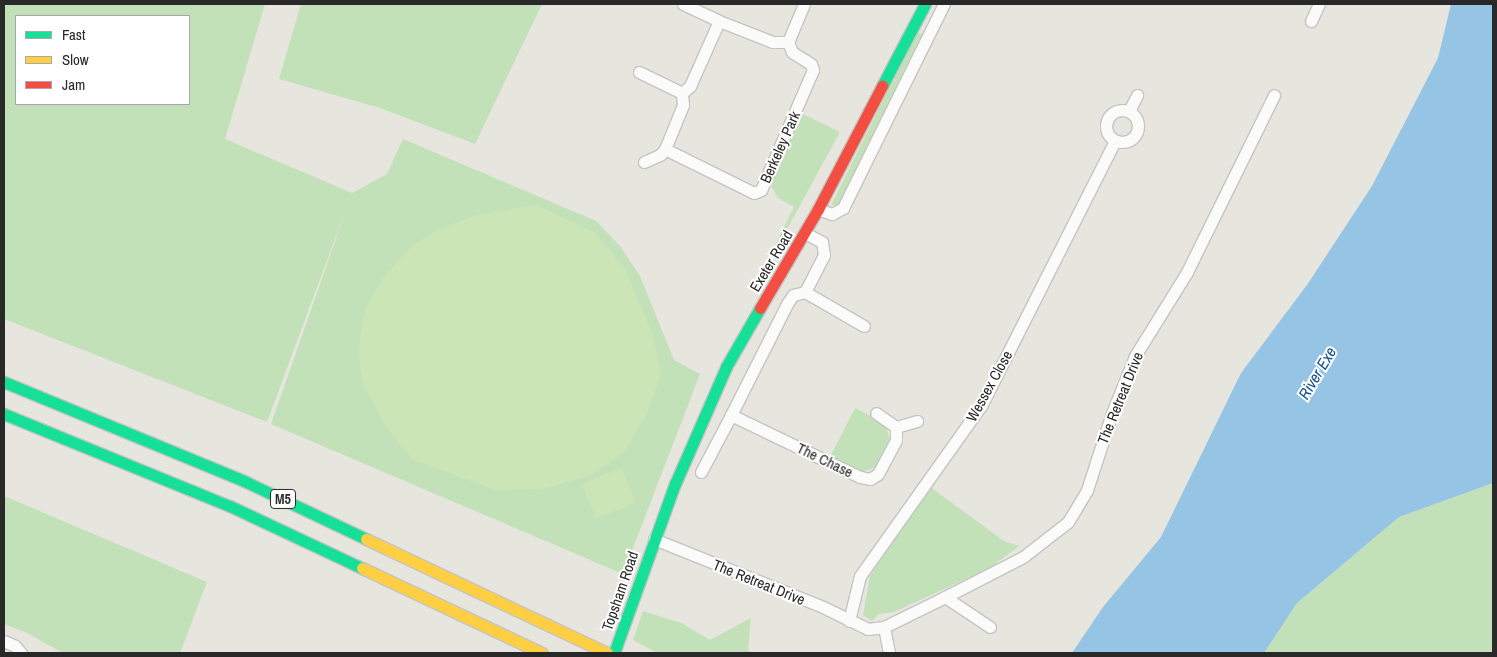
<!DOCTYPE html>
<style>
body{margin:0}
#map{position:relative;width:1497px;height:657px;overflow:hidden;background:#e6e5de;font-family:"Archivo Narrow",sans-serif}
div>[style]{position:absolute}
.green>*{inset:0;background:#c3e1b9}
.pitch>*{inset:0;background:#cce5b7;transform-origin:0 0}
.water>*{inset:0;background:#96c4e4}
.roads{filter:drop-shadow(1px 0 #c4c4c4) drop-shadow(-1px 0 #c4c4c4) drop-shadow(0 1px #c4c4c4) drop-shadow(0 -1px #c4c4c4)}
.street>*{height:11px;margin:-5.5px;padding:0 5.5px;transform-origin:5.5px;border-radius:5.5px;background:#fbfbfa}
.street>.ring{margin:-5.5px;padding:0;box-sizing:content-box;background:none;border:11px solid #fbfbfa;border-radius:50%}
.fast>*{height:11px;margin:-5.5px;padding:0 5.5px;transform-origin:5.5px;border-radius:5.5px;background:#16e098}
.slow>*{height:11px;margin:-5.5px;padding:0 5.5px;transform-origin:5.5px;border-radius:5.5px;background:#ffcf43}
.jam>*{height:11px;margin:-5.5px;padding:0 5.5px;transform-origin:5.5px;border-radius:5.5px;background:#f24e42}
span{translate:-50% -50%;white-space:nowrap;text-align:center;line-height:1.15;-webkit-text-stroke:4px #fff;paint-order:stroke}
.shield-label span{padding:1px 4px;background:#fff;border:1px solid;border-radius:4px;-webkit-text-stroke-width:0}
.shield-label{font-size:14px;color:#292929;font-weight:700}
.street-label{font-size:15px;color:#292929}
.water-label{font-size:16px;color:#145291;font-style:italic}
.frame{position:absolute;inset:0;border:5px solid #292929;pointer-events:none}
.legend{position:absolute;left:15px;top:15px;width:175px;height:90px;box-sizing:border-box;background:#fff;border:1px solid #a9a9a9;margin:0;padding:6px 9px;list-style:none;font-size:15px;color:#292929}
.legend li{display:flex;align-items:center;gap:10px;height:25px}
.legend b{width:25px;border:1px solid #a9a9a9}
</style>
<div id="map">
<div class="green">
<i style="clip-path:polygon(evenodd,4px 4px,265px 4px,225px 139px,352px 193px,387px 174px,403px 139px,596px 221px,620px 246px,640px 276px,674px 360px,700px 374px,623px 574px,271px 424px,348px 204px,267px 422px,4px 319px,4px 4px,16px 16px,189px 16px,189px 104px,16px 104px,16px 16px)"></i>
<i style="clip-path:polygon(301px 4px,542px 4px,475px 144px,380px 108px,279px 79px)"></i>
<i style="clip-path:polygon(917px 33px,923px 34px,921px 39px,838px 205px,831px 205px)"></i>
<i style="clip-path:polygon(801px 113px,840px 132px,781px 240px,771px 253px,794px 207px,778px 198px,769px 182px)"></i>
<i style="clip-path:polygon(855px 408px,885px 423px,890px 440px,877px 467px,861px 472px,830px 457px)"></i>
<i style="clip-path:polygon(1493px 483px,1493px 653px,1264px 653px,1297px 603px,1399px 517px)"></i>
<i style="clip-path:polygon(929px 486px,1004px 541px,1019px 546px,990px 568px,894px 612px,879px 614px,872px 621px,863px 615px,870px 576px)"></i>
<i style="clip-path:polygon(4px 496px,207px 582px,180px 653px,63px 653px,27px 633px,4px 624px)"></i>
<i style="clip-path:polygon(643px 611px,681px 623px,710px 640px,751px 618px,748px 650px,752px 653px,657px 653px,633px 640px)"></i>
</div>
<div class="pitch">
<i style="clip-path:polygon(535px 205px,594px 232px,625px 269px,653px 335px,661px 374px,647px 413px,624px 452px,592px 475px,542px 489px,497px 490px,413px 460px,385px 425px,363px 384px,358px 352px,365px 308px,384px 277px,410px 248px,435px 231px,476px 215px)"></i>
<i style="left:622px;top:468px;width:37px;height:43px;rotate:68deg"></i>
</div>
<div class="water">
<i style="clip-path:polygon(1451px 4px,1493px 4px,1493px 483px,1399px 517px,1297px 603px,1264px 653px,1072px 653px,1103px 607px,1161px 537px,1241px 373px,1307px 285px,1372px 186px,1438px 58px)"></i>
</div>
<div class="roads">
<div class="street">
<i style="left:683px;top:4px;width:40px;rotate:25deg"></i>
<i style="left:1311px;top:21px;width:19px;rotate:-65deg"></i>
<i style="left:639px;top:72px;width:48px;rotate:26deg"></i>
<i class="ring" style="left:1106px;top:110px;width:21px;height:21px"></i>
<i style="left:1129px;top:111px;width:18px;rotate:-63deg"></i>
<i style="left:665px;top:149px;width:99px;rotate:26.3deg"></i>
<i style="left:754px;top:193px;width:8px;rotate:-23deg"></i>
<i style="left:761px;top:190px;width:131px;rotate:-66.6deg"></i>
<i style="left:813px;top:70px;width:6px;rotate:-108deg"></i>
<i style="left:811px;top:64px;width:22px;rotate:-148deg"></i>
<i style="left:792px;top:52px;width:11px;rotate:-112deg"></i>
<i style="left:788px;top:42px;width:41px;rotate:-67.2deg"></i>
<i style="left:644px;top:162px;width:17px;rotate:-24deg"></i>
<i style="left:660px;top:155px;width:8px;rotate:-50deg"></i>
<i style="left:665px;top:149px;width:48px;rotate:-67.8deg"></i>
<i style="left:683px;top:105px;width:12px;rotate:-95deg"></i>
<i style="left:682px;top:93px;width:11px;rotate:-41deg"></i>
<i style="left:690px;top:86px;width:71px;rotate:-66deg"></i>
<i style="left:719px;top:21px;width:58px;rotate:21.3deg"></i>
<i style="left:773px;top:42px;width:15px"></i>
<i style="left:818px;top:209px;width:15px;rotate:20deg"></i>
<i style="left:832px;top:214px;width:13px;rotate:-29deg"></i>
<i style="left:843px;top:208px;width:228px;rotate:-63.7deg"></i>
<i style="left:805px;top:233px;width:19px;rotate:28deg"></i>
<i style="left:822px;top:242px;width:13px;rotate:81deg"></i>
<i style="left:824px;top:255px;width:42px;rotate:117.2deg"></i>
<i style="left:805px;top:292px;width:12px;rotate:166deg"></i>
<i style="left:793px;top:295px;width:11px;rotate:124deg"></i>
<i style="left:787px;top:304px;width:124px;rotate:116.8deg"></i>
<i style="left:731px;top:415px;width:143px;rotate:25.7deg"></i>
<i style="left:860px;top:477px;width:10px;rotate:11deg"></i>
<i style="left:870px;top:479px;width:9px;rotate:-32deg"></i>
<i style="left:878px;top:474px;width:38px;rotate:-62deg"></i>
<i style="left:896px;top:440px;width:13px;rotate:-90deg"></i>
<i style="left:896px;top:427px;width:24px;rotate:-145deg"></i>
<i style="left:805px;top:292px;width:68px;rotate:30deg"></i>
<i style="left:896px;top:427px;width:22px;rotate:-16deg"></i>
<i style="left:701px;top:472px;width:64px;rotate:-62.2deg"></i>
<i style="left:654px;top:539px;width:182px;rotate:21.9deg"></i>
<i style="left:823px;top:607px;width:50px;rotate:26.1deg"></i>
<i style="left:868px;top:629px;width:16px;rotate:-7deg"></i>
<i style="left:884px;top:627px;width:68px;rotate:-26.2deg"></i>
<i style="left:945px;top:597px;width:54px;rotate:33.7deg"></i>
<i style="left:945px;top:597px;width:88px;rotate:-27.1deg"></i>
<i style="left:1023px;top:557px;width:57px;rotate:-37.9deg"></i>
<i style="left:1068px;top:522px;width:37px;rotate:-59deg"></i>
<i style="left:1087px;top:490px;width:81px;rotate:-72deg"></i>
<i style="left:1112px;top:413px;width:61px;rotate:-68deg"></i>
<i style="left:1135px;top:356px;width:99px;rotate:-58.2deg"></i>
<i style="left:1187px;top:272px;width:197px;rotate:-63.8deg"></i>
<i style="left:849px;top:621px;width:46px;rotate:-76.3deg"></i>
<i style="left:860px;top:576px;width:209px;rotate:-54.6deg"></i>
<i style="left:981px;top:406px;width:297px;rotate:-63.2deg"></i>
<i style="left:884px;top:627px;width:26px;rotate:79deg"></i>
<i style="left:4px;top:641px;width:12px;rotate:24deg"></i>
<i style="left:15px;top:646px;width:9px;rotate:49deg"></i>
</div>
<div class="fast">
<i style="left:882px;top:86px;width:93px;rotate:-62.3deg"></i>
<i style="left:4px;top:382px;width:260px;rotate:22.4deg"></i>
<i style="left:244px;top:481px;width:135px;rotate:25.4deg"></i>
<i style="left:4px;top:414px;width:244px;rotate:22.2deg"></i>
<i style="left:230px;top:506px;width:146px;rotate:25.2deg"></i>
<i style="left:614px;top:653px;width:180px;rotate:-70.2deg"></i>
<i style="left:675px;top:484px;width:128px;rotate:-66.4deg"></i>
<i style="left:726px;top:367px;width:68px;rotate:-60deg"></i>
</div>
<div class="slow">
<i style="left:366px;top:539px;width:267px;rotate:25.3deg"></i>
<i style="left:362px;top:568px;width:199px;rotate:25.3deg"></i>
</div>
<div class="jam">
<i style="left:760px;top:308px;width:115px;rotate:-59.6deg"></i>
<i style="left:818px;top:209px;width:139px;rotate:-62.5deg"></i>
</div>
</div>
<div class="shield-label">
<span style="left:283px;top:499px">M5</span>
</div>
<div class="street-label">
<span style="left:780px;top:147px;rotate:-66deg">Berkeley Park</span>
<span style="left:771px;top:261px;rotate:-59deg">Exeter Road</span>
<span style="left:989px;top:386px;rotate:-61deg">Wessex Close</span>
<span style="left:1120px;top:398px;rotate:-68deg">The Retreat Drive</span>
<span style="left:825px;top:460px;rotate:26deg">The Chase</span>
<span style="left:759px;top:582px;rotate:22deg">The Retreat Drive</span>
<span style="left:620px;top:591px;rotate:-71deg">Topsham Road</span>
</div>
<div class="water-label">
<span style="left:1317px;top:373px;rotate:-59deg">River Exe</span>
</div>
<div class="frame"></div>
<ul class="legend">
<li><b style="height:6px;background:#16e098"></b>Fast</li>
<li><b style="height:6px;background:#ffcf43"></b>Slow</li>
<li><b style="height:6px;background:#f24e42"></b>Jam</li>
</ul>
</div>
